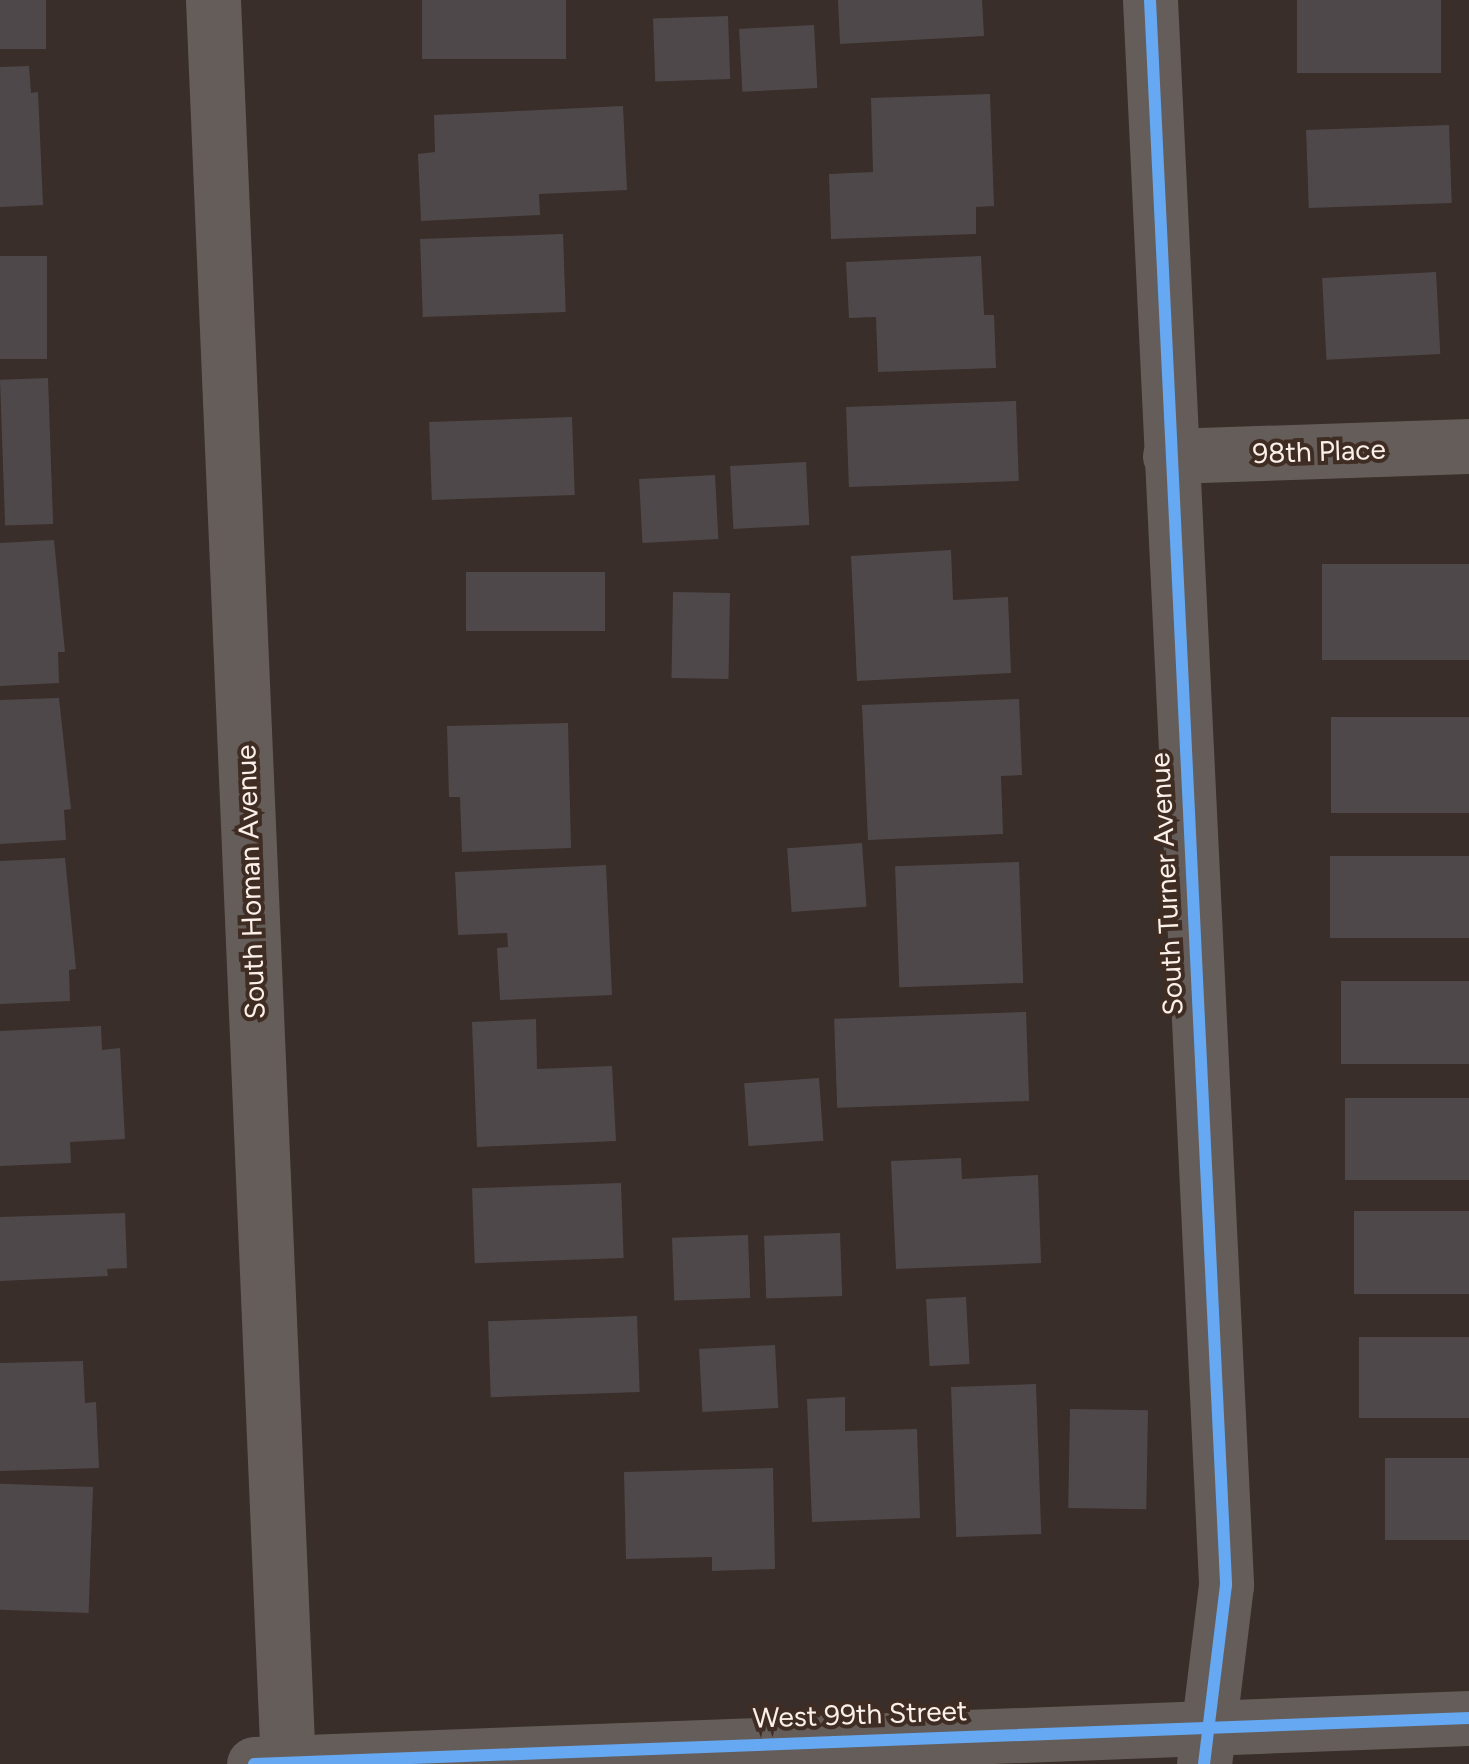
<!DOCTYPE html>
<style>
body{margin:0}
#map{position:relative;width:1469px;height:1764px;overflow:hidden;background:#392e29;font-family:Figtree,sans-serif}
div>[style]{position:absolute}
.building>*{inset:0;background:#4f484a;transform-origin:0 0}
.minor>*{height:55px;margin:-27.5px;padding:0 27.5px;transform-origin:27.5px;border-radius:27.5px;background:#655d59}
.cycleway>*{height:12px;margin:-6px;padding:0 6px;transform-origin:6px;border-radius:6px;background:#66a8f1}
span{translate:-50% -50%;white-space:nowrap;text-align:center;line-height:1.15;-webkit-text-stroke:8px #3f2c23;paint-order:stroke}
.street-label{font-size:28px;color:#fcf0ea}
</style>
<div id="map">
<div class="building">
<i style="left:0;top:0;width:46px;height:49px"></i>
<i style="left:422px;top:0;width:144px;height:59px"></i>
<i style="clip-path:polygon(838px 0,982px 0,984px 36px,840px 44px)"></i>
<i style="left:1297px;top:0;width:144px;height:73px"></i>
<i style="left:728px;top:16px;width:63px;height:75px;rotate:88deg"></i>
<i style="left:814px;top:25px;width:63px;height:75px;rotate:87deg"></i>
<i style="clip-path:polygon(29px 66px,31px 93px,38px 92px,43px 205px,0 207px,0 67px)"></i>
<i style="clip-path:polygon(990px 94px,994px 206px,976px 207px,976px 234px,831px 239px,829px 174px,873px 172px,871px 98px)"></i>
<i style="clip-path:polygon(623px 106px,627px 190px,539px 194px,540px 215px,421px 221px,418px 154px,435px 152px,434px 115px)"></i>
<i style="left:1449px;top:125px;width:78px;height:143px;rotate:88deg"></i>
<i style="left:563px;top:234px;width:78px;height:143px;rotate:88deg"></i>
<i style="left:47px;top:256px;width:103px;height:47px;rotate:90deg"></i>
<i style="clip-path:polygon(981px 256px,984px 315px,994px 315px,996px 368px,878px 372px,876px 317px,849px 318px,846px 262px)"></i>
<i style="left:1436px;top:272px;width:82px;height:114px;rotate:87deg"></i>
<i style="left:48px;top:378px;width:146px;height:48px;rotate:88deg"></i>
<i style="left:1016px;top:401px;width:80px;height:170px;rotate:88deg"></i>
<i style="left:572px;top:417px;width:78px;height:143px;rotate:88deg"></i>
<i style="left:806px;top:462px;width:63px;height:76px;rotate:87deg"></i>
<i style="left:715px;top:475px;width:64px;height:76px;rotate:87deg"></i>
<i style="clip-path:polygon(54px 540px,65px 652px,58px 652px,59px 683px,0 686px,0 543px)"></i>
<i style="clip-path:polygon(951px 550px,953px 600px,1008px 597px,1011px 673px,857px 681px,851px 556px)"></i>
<i style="left:1469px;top:564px;width:96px;height:147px;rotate:90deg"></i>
<i style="left:466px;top:572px;width:139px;height:59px"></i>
<i style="left:673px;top:592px;width:57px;height:86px;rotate:1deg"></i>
<i style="clip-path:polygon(59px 698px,71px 809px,64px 810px,66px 840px,0 844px,0 700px)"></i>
<i style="clip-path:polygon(1019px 699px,1022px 775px,1001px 776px,1003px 834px,868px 840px,862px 705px)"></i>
<i style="left:1469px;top:717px;width:96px;height:138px;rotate:90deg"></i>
<i style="clip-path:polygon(568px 723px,571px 848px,462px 852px,460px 797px,449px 797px,447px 726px)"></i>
<i style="left:862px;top:843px;width:64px;height:75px;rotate:86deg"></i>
<i style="left:1469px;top:856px;width:82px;height:139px;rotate:90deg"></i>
<i style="clip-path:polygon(65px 858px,76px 969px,69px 970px,70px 1001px,0 1004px,0 861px)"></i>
<i style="left:1019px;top:862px;width:121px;height:124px;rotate:88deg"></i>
<i style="clip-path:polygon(606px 865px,612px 995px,500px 1000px,497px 948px,508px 947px,507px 933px,458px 935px,455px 872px)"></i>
<i style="left:1469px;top:981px;width:83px;height:128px;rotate:90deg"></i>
<i style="left:1026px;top:1012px;width:89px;height:192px;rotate:88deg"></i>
<i style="clip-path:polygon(536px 1019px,537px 1069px,612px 1066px,616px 1141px,477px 1147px,472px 1022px)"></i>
<i style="clip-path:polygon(101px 1026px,102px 1050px,120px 1048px,125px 1139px,70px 1142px,71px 1163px,0 1166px,0 1031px)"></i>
<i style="left:819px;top:1078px;width:63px;height:75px;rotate:86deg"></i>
<i style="left:1469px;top:1098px;width:82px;height:124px;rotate:90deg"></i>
<i style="clip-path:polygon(961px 1158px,962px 1179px,1038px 1175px,1041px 1263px,896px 1269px,891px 1161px)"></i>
<i style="left:621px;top:1183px;width:75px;height:149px;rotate:88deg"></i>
<i style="left:1469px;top:1211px;width:83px;height:115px;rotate:90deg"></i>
<i style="clip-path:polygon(125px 1213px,127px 1268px,107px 1269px,108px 1276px,0 1281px,0 1217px)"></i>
<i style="left:840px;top:1233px;width:63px;height:76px;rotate:88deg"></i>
<i style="left:748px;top:1235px;width:63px;height:76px;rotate:88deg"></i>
<i style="left:966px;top:1297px;width:67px;height:40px;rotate:87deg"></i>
<i style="left:637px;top:1316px;width:76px;height:149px;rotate:88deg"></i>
<i style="left:1469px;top:1337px;width:81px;height:110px;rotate:90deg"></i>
<i style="left:775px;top:1345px;width:63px;height:76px;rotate:87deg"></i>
<i style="clip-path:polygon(83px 1361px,85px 1403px,96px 1402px,99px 1468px,0 1471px,0 1363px)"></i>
<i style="left:1036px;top:1384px;width:150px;height:85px;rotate:88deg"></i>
<i style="clip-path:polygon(845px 1397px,845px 1431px,917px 1429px,920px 1518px,812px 1522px,807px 1399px)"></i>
<i style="left:1070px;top:1409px;width:78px;height:99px;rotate:1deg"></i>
<i style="left:1469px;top:1458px;width:82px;height:84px;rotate:90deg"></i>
<i style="clip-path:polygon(773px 1468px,775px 1569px,712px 1571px,712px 1557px,626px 1559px,624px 1472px)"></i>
<i style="left:93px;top:1487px;width:126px;height:93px;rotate:92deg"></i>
</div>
<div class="minor">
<i style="left:213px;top:0;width:1766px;rotate:87.57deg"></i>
<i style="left:1150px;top:0;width:1587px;rotate:87.25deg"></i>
<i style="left:1226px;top:1585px;width:180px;rotate:97deg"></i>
<i style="left:1170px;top:456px;width:299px;rotate:-1.9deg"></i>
<i style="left:254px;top:1764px;width:1216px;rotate:-2.17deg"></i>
</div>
<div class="cycleway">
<i style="left:1150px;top:0;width:1587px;rotate:87.25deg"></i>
<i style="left:1226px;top:1585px;width:180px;rotate:97deg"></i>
<i style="left:254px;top:1764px;width:1216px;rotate:-2.17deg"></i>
</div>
<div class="street-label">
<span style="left:1319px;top:451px;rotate:-2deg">98th Place</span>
<span style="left:250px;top:882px;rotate:-92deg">South Homan Avenue</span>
<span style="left:1166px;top:884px;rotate:-93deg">South Turner Avenue</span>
<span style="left:860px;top:1714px;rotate:-2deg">West 99th Street</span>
</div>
</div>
